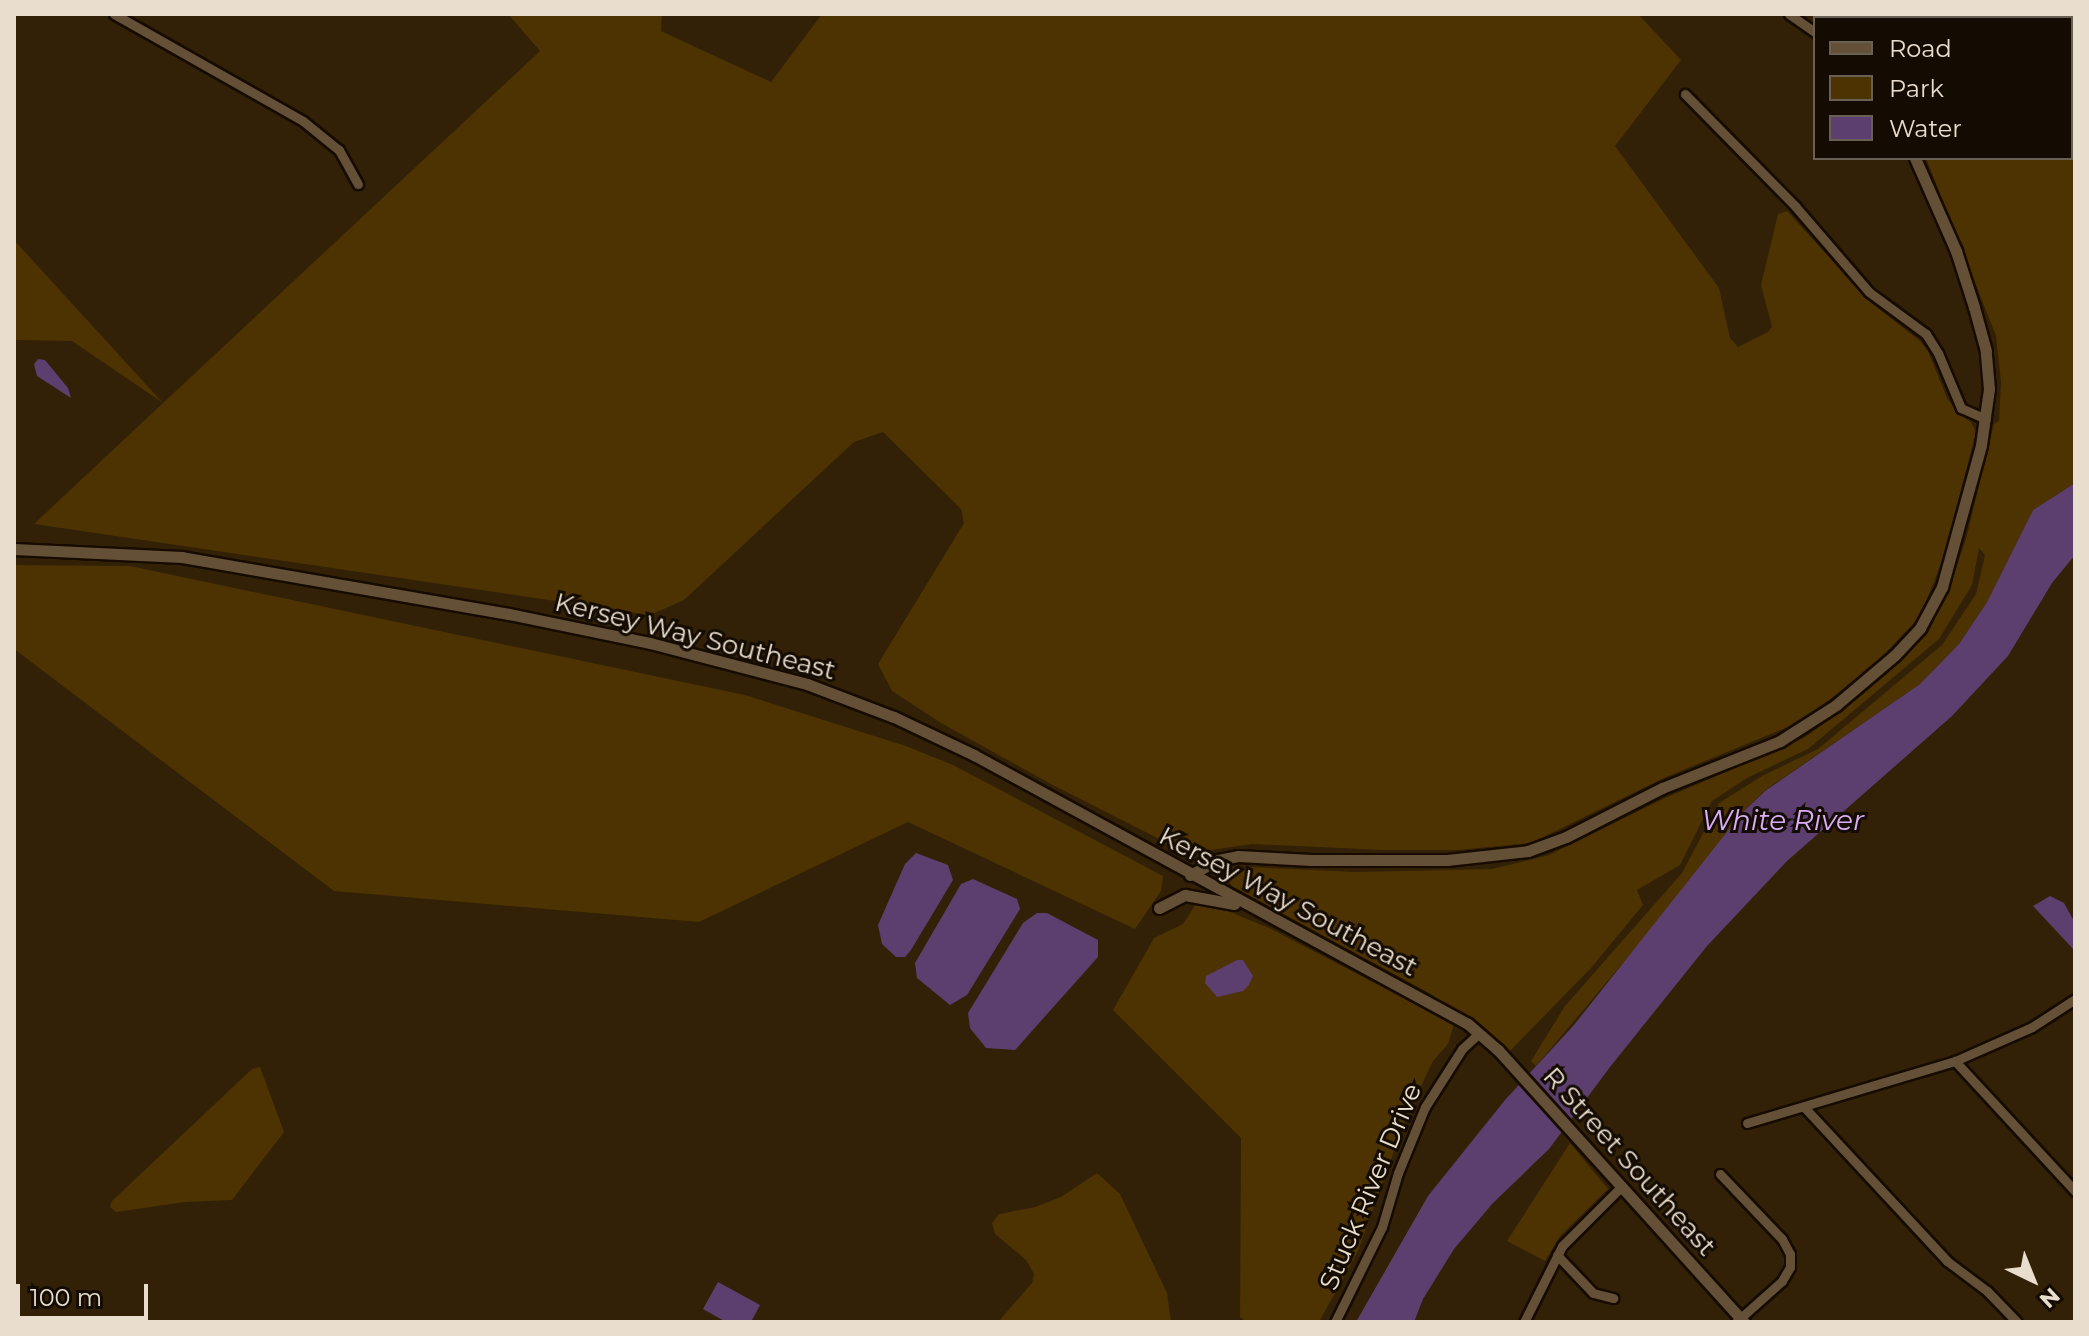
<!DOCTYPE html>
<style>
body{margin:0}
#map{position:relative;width:2089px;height:1336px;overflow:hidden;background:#322106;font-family:Montserrat,sans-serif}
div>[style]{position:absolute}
.green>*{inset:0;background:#4d3202}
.water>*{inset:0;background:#5c3f6e}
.roads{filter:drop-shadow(2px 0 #170b00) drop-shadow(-2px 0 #170b00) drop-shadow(0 2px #170b00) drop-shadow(0 -2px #170b00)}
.minor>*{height:9px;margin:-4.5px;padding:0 4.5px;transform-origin:4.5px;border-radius:4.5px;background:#645036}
.tertiary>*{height:11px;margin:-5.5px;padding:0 5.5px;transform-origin:5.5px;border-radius:5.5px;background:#645036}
span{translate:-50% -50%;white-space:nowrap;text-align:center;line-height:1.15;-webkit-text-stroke:6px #140c03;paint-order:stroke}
.street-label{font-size:26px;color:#e9ddce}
.water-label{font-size:28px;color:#daadf8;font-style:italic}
.frame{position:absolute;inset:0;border:16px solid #e9ddce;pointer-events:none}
.legend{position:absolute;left:1813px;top:16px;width:260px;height:144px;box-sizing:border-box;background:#140c03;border:2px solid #696054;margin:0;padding:10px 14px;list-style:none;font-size:24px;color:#e9ddce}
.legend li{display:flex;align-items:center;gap:16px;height:40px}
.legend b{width:40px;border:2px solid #696054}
.north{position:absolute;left:1993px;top:1240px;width:80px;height:80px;-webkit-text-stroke:6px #140c03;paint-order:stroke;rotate:137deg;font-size:22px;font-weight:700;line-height:32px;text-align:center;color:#e9ddce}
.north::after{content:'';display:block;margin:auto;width:28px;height:36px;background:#e9ddce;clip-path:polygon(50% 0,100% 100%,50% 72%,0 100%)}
.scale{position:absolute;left:16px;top:1284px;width:132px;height:36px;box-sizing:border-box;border:4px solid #e9ddce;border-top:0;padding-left:10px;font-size:24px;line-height:28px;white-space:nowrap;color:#e9ddce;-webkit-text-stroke:6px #140c03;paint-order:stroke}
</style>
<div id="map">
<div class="green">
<i style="clip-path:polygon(508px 14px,662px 14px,661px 31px,771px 82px,822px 14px,1638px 14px,1681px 60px,1615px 146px,1719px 288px,1730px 338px,1738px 347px,1768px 332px,1772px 327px,1761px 285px,1778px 214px,1787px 211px,1869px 301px,1920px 341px,1928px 351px,1947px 398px,1959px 414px,1971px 422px,1976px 432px,1944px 556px,1920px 617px,1871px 668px,1800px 722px,1666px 777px,1531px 843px,1457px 850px,1383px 850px,1252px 844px,1211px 850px,1173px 846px,1049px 783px,941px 723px,892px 691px,878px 664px,964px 523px,961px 509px,883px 432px,854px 442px,684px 600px,650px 615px,34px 524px,163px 403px,72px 341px,14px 340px,14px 240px,163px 403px,540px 51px)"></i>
<i style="clip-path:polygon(1893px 14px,2075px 14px,2075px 483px,2033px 510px,1987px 602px,1959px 644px,1920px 684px,1764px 791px,1742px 813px,1676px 900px,1536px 1066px,1531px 1061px,1565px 1006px,1682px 873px,1719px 803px,1762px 776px,1818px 749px,1942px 645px,1976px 594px,1985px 555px,1979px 548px,1972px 585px,1939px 639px,1808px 749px,1747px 778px,1712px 801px,1680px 865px,1637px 890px,1643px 905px,1591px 968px,1507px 1054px,1475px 1024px,1429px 993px,1232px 886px,1227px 879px,1231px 872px,1249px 867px,1357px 872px,1492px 869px,1549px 855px,1663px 799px,1804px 738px,1857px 699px,1928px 633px,1951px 583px,1966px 539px,1994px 424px,1999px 421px,2001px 382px,1996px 336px,1926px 158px,2071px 158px,2071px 18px,1893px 18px)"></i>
<i style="clip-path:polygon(14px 565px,130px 566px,745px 695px,906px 746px,953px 765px,1163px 876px,1161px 891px,1135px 929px,908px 822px,699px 922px,334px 891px,14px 649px)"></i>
<i style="clip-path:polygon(1196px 904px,1221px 908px,1269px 928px,1454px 1024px,1448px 1044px,1433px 1061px,1406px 1118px,1358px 1251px,1319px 1322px,1246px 1322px,1240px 1317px,1241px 1138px,1113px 1010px,1154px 938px,1183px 924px)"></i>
<i style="clip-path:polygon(260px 1067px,284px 1132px,232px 1200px,185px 1202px,116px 1212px,110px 1207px,112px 1201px,252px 1069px)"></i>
<i style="clip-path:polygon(1570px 1143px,1608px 1189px,1560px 1236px,1545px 1261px,1507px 1241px)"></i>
<i style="clip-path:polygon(1097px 1173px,1120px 1194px,1167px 1293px,1171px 1322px,998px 1322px,1032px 1283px,1034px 1274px,1026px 1260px,995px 1234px,992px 1223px,999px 1214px,1035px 1207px,1061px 1197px)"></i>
</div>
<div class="water">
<i style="clip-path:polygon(38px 359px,45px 360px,68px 388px,71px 398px,37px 376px,34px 364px)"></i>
<i style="clip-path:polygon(2075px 483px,2075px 555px,2052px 583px,2008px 656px,1952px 716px,1786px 862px,1707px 946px,1610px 1067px,1549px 1149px,1493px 1203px,1454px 1249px,1423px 1299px,1414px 1322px,1356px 1322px,1428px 1196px,1505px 1100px,1574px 1025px,1742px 813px,1765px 791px,1920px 684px,1959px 644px,1987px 602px,2033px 510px)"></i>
<i style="clip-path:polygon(916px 853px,948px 865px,953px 880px,911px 950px,905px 957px,896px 957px,882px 944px,878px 925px,905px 864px)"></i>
<i style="clip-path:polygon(973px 879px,1017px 899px,1020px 909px,967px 995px,950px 1005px,917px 978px,915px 963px,961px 884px)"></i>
<i style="clip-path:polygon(2050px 896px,2064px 903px,2075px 923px,2075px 951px,2033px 906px)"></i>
<i style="clip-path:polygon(1037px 913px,1047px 913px,1098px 940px,1098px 957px,1015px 1050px,986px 1048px,970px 1028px,968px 1013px,1023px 923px)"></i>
<i style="clip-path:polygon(1237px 960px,1243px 960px,1253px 976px,1249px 985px,1243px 991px,1217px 997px,1205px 983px,1206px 976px)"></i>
<i style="clip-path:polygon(718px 1282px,760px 1305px,751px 1322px,726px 1322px,703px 1309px)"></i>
</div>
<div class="roads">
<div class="minor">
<i style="left:114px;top:14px;width:217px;rotate:29.5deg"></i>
<i style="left:303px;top:121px;width:46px;rotate:38.9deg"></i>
<i style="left:339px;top:150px;width:39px;rotate:61deg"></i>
<i style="left:1789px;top:14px;width:32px;rotate:35deg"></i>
<i style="left:1685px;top:94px;width:157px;rotate:45.5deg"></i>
<i style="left:1795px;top:206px;width:113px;rotate:49.3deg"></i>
<i style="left:1869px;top:292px;width:71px;rotate:36.4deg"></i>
<i style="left:1926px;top:334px;width:22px;rotate:58deg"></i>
<i style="left:1938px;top:353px;width:60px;rotate:67.3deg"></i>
<i style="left:1961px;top:408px;width:27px;rotate:24deg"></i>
<i style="left:1955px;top:1061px;width:177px;rotate:47.3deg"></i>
<i style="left:1805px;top:1108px;width:209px;rotate:47.1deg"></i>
<i style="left:1947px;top:1261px;width:50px;rotate:36.9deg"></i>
<i style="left:1987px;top:1291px;width:43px;rotate:45.9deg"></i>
<i style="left:1747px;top:1123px;width:217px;rotate:-16.6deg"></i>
<i style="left:1955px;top:1061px;width:84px;rotate:-23.8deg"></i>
<i style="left:2032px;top:1027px;width:51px;rotate:-33.1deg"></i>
<i style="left:1720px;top:1174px;width:90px;rotate:46.4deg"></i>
<i style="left:1782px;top:1239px;width:17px;rotate:62deg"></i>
<i style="left:1790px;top:1254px;width:13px;rotate:90deg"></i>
<i style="left:1790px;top:1267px;width:16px;rotate:120deg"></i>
<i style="left:1782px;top:1281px;width:62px;rotate:138.3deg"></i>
<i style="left:1557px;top:1255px;width:52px;rotate:46.5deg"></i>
<i style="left:1593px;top:1293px;width:21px;rotate:14deg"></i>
<i style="left:1335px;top:1322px;width:106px;rotate:-63.7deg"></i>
<i style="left:1382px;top:1227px;width:56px;rotate:-73.5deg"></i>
<i style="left:1398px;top:1173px;width:71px;rotate:-67.8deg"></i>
<i style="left:1425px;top:1107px;width:69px;rotate:-57.5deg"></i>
<i style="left:1462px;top:1049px;width:23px;rotate:-43deg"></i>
<i style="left:1524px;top:1322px;width:85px;rotate:-63.4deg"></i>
<i style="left:1562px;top:1246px;width:85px;rotate:-45deg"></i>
</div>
<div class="tertiary">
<i style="left:1879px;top:14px;width:4px;rotate:90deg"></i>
<i style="left:14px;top:549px;width:168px;rotate:2.7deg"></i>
<i style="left:182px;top:557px;width:332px;rotate:9.9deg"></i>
<i style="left:509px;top:614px;width:144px;rotate:11.6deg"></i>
<i style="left:650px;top:643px;width:162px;rotate:14.6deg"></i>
<i style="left:807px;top:684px;width:93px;rotate:20.8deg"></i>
<i style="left:894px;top:717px;width:89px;rotate:25.4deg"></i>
<i style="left:974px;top:755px;width:562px;rotate:28.57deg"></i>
<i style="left:1468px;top:1024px;width:40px;rotate:41deg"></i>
<i style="left:1498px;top:1050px;width:367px;rotate:47.9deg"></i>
<i style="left:1190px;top:875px;width:32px;rotate:-28deg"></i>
<i style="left:1218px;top:860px;width:20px;rotate:-11deg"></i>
<i style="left:1238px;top:856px;width:73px;rotate:3.1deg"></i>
<i style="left:1311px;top:860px;width:136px"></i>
<i style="left:1447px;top:860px;width:81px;rotate:-6.3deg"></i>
<i style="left:1528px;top:851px;width:40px;rotate:-20.2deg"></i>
<i style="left:1566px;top:837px;width:108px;rotate:-27deg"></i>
<i style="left:1662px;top:788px;width:127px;rotate:-21.7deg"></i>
<i style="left:1780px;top:741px;width:67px;rotate:-32.7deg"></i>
<i style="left:1836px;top:705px;width:77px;rotate:-40.3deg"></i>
<i style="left:1895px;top:655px;width:37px;rotate:-47deg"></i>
<i style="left:1920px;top:628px;width:47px;rotate:-61.8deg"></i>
<i style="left:1942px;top:587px;width:147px;rotate:-74.6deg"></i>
<i style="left:1981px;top:445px;width:57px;rotate:-81.9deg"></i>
<i style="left:1989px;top:389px;width:38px;rotate:-95deg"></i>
<i style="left:1986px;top:351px;width:46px;rotate:-105.3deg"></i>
<i style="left:1974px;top:307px;width:59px;rotate:-107.8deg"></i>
<i style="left:1956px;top:251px;width:102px;rotate:-113.8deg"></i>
<i style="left:1159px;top:908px;width:29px;rotate:-27deg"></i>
<i style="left:1185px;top:895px;width:50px;rotate:10.4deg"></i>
</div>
</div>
<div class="street-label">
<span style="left:695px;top:637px;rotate:14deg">Kersey Way Southeast</span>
<span style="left:1288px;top:902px;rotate:28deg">Kersey Way Southeast</span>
<span style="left:1629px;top:1162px;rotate:48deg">R Street Southeast</span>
<span style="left:1371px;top:1187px;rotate:-67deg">Stuck River Drive</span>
</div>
<div class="water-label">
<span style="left:1783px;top:820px">White River</span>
</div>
<div class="frame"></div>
<ul class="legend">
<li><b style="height:10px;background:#645036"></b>Road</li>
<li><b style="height:22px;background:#4d3202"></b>Park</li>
<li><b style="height:22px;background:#5c3f6e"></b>Water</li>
</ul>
<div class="north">N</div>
<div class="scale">100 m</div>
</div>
